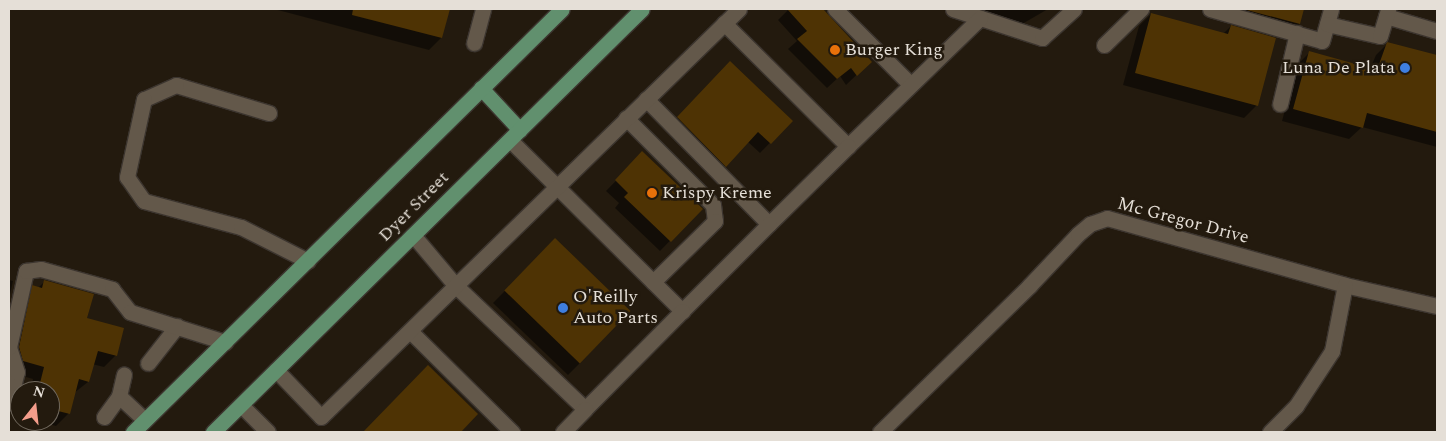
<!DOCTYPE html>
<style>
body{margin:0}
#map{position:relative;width:1446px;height:441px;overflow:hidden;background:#231a0e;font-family:Spectral,serif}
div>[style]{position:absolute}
.shadow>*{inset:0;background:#0007}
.building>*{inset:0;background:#4e3304;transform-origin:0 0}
.roads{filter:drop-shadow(1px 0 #3c352f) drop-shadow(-1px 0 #3c352f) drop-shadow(0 1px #3c352f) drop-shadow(0 -1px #3c352f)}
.minor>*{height:15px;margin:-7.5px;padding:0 7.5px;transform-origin:7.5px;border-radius:7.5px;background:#63584a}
.major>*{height:15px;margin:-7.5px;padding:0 7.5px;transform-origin:7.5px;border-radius:7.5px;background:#61906e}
.dots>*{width:14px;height:14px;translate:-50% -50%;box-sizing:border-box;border:2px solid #231a0e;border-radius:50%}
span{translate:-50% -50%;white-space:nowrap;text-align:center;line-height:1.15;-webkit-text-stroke:5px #231a0e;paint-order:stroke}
.poi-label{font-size:18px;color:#e5dfd7}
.left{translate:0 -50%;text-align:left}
.right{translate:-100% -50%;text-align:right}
.street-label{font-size:18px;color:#e5dfd7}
.frame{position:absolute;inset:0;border:10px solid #e5dfd7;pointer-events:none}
.north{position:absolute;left:10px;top:381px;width:50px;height:50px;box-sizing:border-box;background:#231a0e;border:1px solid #71695e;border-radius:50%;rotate:16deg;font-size:14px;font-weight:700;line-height:20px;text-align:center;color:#e5dfd7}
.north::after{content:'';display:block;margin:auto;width:18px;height:22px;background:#f49d8b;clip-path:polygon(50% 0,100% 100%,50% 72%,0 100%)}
</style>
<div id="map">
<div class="shadow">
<i style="clip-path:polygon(274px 9px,448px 9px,441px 38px,429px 50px)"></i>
<i style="clip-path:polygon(789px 9px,821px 9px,870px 62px,846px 85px,840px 76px,827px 88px,788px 49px,797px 41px,778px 20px)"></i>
<i style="clip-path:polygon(949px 9px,1048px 9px,1017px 27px)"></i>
<i style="clip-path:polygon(1231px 9px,1303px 9px,1299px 24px,1292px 31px)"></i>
<i style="clip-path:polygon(1151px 14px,1223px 34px,1231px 26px,1256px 106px,1244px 118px,1123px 85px,1139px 26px)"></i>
<i style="clip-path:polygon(1388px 43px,1437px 57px,1437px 147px,1362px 127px,1349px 139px,1282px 121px,1297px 65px,1309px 53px,1370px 69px,1376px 55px)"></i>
<i style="clip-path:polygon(720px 73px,791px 121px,760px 153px,748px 142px,715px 176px,668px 128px)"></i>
<i style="clip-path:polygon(643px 153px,701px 209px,660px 251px,615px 208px,619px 203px,606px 191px)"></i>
<i style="clip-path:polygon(543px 252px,580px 363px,568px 375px,493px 303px)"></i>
<i style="clip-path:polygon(9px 280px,13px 281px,9px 299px)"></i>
<i style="clip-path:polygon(45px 281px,86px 319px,116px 355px,104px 367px,92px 364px,88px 382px,74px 393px,68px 414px,56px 426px,39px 421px,50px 421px,50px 391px,30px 391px,33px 379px,12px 373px,21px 299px,33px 287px,38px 288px)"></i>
<i style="clip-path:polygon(428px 367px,477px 414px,459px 432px,364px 432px)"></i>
</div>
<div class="building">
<i style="clip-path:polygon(353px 9px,450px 9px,442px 38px,352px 15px)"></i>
<i style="clip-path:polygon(787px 9px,823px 9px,872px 62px,857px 76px,851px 68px,837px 79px,797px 39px,807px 31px)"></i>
<i style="clip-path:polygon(1243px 9px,1304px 9px,1300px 24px)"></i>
<i style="clip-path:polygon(1151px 13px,1228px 34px,1231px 25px,1276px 38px,1258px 106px,1135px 73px)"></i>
<i style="clip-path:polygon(1387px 42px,1437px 55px,1437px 132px,1367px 113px,1363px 128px,1293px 109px,1309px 51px,1377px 70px)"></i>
<i style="clip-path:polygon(730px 61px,793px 121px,771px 144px,758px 132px,726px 167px,677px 117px)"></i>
<i style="clip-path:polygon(642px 151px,703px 209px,671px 242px,624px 197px,628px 193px,615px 180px)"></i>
<i style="left:555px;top:238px;width:105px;height:73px;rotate:44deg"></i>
<i style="clip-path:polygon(44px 280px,94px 294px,87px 318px,124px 328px,117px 356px,98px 351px,89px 382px,79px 379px,70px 414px,50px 409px,50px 391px,38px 391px,44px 367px,23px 361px,19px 347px,32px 285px,42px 288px)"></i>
<i style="clip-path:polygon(428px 365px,478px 414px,461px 432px,363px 432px)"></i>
</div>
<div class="roads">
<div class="minor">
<i style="left:835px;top:9px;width:107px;rotate:45deg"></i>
<i style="left:953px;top:9px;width:94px;rotate:18deg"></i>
<i style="left:1042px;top:38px;width:43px;rotate:-42.2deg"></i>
<i style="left:1210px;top:9px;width:116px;rotate:15.9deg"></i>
<i style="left:1322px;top:41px;width:33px;rotate:-74deg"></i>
<i style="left:1386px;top:16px;width:53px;rotate:16.4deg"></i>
<i style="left:724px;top:23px;width:175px;rotate:44.8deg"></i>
<i style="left:848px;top:146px;width:184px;rotate:-44.1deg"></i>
<i style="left:1327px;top:24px;width:54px;rotate:12.8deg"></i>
<i style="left:1380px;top:36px;width:28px;rotate:-73deg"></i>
<i style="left:474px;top:43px;width:35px;rotate:-75deg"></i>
<i style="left:1104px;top:45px;width:52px;rotate:-44.2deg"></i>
<i style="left:646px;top:99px;width:175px;rotate:45.5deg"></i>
<i style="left:769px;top:224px;width:111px;rotate:-44.6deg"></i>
<i style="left:1280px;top:104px;width:73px;rotate:-76.5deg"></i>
<i style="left:269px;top:113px;width:97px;rotate:-163.2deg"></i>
<i style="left:176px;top:85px;width:35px;rotate:156deg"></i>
<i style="left:144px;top:99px;width:80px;rotate:102.3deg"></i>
<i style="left:127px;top:177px;width:29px;rotate:55deg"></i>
<i style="left:144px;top:201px;width:100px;rotate:15deg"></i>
<i style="left:241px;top:227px;width:75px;rotate:26.9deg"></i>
<i style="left:626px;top:118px;width:123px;rotate:45deg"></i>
<i style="left:713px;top:205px;width:16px;rotate:83deg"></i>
<i style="left:715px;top:221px;width:87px;rotate:135.5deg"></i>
<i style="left:510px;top:140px;width:243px;rotate:44.8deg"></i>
<i style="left:682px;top:311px;width:123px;rotate:-45deg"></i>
<i style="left:413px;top:235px;width:67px;rotate:49.9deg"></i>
<i style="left:456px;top:286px;width:178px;rotate:43.6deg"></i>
<i style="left:585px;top:409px;width:138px;rotate:-45.3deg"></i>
<i style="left:410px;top:331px;width:144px;rotate:44.7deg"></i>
<i style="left:148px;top:363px;width:47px;rotate:-51.9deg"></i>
<i style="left:276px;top:370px;width:65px;rotate:46.2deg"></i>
<i style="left:321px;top:417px;width:584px;rotate:-44.31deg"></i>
<i style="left:119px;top:396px;width:22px;rotate:-77deg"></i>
<i style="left:9px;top:403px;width:32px;rotate:-76deg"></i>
<i style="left:17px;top:372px;width:26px;rotate:-108deg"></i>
<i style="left:9px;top:347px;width:78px;rotate:-77.4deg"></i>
<i style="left:26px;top:271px;width:15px;rotate:-8deg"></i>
<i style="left:41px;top:269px;width:74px;rotate:15.7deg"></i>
<i style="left:112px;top:289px;width:29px;rotate:52deg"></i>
<i style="left:130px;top:312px;width:100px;rotate:17.5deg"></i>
<i style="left:241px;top:405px;width:38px;rotate:45deg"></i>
<i style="left:104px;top:417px;width:26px;rotate:-54deg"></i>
<i style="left:119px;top:396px;width:35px;rotate:43deg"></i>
<i style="left:563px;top:432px;width:32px;rotate:-46deg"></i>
<i style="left:880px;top:432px;width:209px;rotate:-44.4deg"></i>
<i style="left:1029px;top:286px;width:71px;rotate:-46.7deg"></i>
<i style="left:1078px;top:234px;width:16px;rotate:-40deg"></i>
<i style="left:1090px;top:224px;width:18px;rotate:-19deg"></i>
<i style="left:1107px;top:218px;width:247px;rotate:15.7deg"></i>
<i style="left:1345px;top:285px;width:94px;rotate:12.9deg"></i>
<i style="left:1270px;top:432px;width:37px;rotate:-45deg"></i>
<i style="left:1296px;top:406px;width:66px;rotate:-56.8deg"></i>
<i style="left:1332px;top:351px;width:67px;rotate:-78.9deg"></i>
</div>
<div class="major">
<i style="left:481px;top:88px;width:57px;rotate:47.1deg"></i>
<i style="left:133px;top:432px;width:602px;rotate:-44.6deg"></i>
<i style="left:213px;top:432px;width:602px;rotate:-44.6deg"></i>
</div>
</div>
<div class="dots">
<i style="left:835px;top:50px;background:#e8710a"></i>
<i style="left:1405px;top:68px;background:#3f7fe0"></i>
<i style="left:652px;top:193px;background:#e8710a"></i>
<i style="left:563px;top:308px;background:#3f7fe0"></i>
</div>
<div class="poi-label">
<span class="left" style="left:845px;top:50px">Burger King</span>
<span class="right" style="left:1395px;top:68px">Luna De Plata</span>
<span class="left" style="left:662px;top:193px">Krispy Kreme</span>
<span class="left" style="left:573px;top:308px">O'Reilly<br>Auto Parts</span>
</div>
<div class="street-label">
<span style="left:414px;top:207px;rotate:-45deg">Dyer Street</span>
<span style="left:1183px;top:221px;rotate:15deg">Mc Gregor Drive</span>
</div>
<div class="frame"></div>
<div class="north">N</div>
</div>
